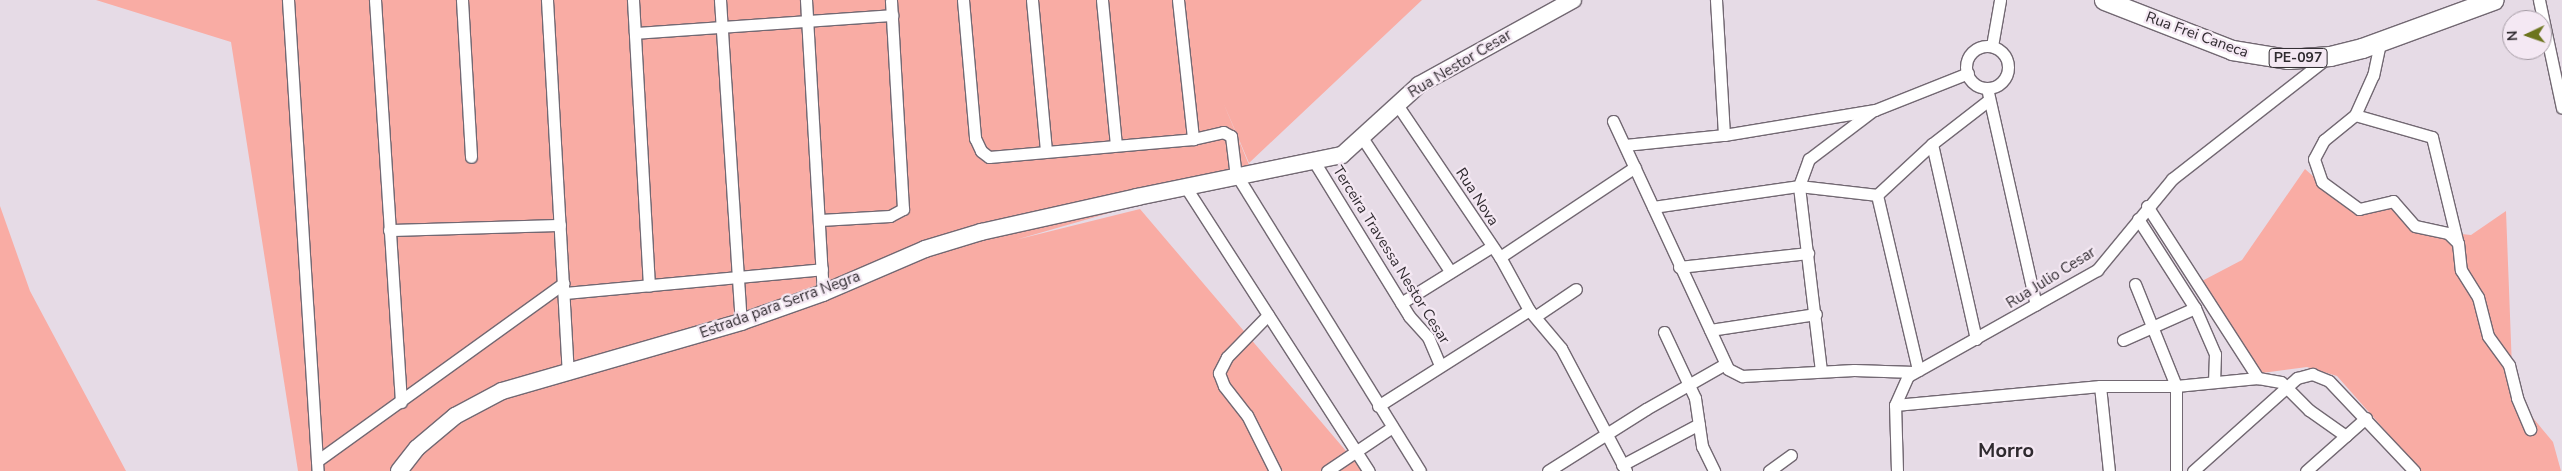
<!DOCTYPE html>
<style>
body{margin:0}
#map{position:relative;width:2562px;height:471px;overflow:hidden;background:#e6dbe6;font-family:"Nunito Sans",sans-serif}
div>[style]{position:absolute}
.green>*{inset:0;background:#f9aca4}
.roads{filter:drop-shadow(1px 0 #726872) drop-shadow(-1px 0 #726872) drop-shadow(0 1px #726872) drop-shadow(0 -1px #726872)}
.street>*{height:11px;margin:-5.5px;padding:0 5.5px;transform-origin:5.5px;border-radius:5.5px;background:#fff}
.street>.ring{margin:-5.5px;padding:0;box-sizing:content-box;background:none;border:11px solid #fff;border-radius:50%}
.secondary>*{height:16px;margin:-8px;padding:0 8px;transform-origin:8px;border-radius:8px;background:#fff}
.primary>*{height:19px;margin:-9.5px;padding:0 9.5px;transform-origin:9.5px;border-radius:9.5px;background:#fff}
span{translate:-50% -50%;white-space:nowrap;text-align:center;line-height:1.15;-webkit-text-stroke:4.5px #f4e8f3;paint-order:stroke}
.shield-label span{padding:1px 4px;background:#f4e8f3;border:1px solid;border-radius:4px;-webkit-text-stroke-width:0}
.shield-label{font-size:14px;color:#2f2a2f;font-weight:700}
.street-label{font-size:15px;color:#2f2a2f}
.district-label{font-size:20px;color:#2f2a2f;font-weight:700}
.north{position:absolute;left:2502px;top:10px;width:50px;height:50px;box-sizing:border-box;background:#f4e8f3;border:1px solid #a59ca5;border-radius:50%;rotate:267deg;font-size:14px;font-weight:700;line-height:20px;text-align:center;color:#2f2a2f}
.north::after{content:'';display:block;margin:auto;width:18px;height:22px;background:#6c741d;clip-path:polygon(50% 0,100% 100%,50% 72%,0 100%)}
</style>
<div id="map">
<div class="green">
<i style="clip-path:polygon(96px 0,1422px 0,1249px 163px,1223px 102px,1252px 172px,1015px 240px,1140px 209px,1363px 471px,298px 471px,231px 42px)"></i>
<i style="clip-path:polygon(2305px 169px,2358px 216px,2392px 204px,2414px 229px,2471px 235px,2506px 211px,2513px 394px,2553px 442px,2561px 471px,2421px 471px,2337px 376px,2307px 367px,2262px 373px,2202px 281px,2242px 260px)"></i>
<i style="clip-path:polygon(0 206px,30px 291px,126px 471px,0 471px)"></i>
</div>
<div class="roads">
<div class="street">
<i style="left:288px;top:0;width:472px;rotate:86.4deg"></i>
<i style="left:375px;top:0;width:403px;rotate:86.3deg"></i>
<i style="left:462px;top:0;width:157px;rotate:86.7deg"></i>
<i style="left:547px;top:0;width:374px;rotate:86.8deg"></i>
<i style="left:633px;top:0;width:286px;rotate:86.8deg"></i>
<i style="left:720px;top:0;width:323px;rotate:86.3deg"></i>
<i style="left:806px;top:0;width:293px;rotate:86.7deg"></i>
<i style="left:963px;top:0;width:139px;rotate:85deg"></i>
<i style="left:975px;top:138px;width:14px;rotate:65deg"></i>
<i style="left:981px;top:151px;width:10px;rotate:37deg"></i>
<i style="left:989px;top:157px;width:205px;rotate:-5deg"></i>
<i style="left:1193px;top:139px;width:31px;rotate:-13deg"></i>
<i style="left:1223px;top:132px;width:9px;rotate:27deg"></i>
<i style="left:1231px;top:136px;width:38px;rotate:83deg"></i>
<i style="left:1236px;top:174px;width:349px;rotate:58.2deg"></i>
<i style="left:1032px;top:0;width:152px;rotate:84.7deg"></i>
<i style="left:1102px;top:0;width:146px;rotate:84.5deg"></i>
<i style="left:1178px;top:0;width:140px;rotate:83.8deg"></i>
<i style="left:1716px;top:0;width:135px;rotate:86.6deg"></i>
<i style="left:2539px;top:0;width:110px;rotate:78deg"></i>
<i style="left:635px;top:33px;width:258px;rotate:-4deg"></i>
<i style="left:2380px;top:43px;width:33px;rotate:102deg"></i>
<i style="left:2373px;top:75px;width:44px;rotate:114.2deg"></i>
<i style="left:2355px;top:115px;width:40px;rotate:141deg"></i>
<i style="left:2324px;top:140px;width:21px;rotate:118deg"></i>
<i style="left:2314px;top:159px;width:24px;rotate:71deg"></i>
<i style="left:2322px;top:182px;width:46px;rotate:36.1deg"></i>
<i style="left:2359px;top:209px;width:35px;rotate:-13deg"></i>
<i style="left:2393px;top:201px;width:33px;rotate:49deg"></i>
<i style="left:2415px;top:226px;width:34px;rotate:12deg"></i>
<i style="left:2448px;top:233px;width:14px;rotate:45deg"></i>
<i style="left:2458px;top:243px;width:27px;rotate:84deg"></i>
<i style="left:2461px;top:270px;width:32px;rotate:58deg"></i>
<i style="left:2478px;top:297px;width:40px;rotate:75.6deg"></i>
<i style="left:2488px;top:336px;width:36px;rotate:54deg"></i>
<i style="left:2509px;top:365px;width:34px;rotate:76deg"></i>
<i style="left:2517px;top:398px;width:34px;rotate:67deg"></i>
<i style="left:1992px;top:46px;width:47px;rotate:-80.1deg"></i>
<i class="ring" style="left:1966px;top:46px;width:31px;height:31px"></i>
<i style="left:1987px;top:88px;width:222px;rotate:77.3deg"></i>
<i style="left:1396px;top:103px;width:186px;rotate:56deg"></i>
<i style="left:1500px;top:257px;width:60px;rotate:61.3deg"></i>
<i style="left:1529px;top:310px;width:50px;rotate:49.9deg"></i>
<i style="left:1561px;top:348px;width:139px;rotate:62.1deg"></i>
<i style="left:2355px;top:115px;width:80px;rotate:15.9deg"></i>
<i style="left:2432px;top:137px;width:106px;rotate:76.4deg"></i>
<i style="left:1613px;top:121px;width:273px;rotate:65.1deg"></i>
<i style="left:1728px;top:369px;width:16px;rotate:27deg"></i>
<i style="left:1742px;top:376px;width:112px;rotate:-3.1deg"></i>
<i style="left:1854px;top:370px;width:60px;rotate:1.9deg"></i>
<i style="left:1363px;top:139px;width:158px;rotate:56.6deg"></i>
<i style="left:1932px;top:144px;width:200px;rotate:77.3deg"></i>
<i style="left:1625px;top:145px;width:100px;rotate:-5.8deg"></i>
<i style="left:1724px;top:135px;width:153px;rotate:-9.4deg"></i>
<i style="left:1875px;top:110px;width:100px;rotate:-21.7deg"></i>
<i style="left:1315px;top:163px;width:180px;rotate:58.4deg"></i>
<i style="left:1409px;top:316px;width:28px;rotate:48deg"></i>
<i style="left:1428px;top:337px;width:30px;rotate:67deg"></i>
<i style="left:1185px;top:186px;width:339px;rotate:57.2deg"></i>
<i style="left:1877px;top:195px;width:180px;rotate:76.8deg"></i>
<i style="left:2147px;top:206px;width:205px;rotate:57.2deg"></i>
<i style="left:1653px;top:207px;width:148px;rotate:-8.2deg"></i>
<i style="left:1799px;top:186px;width:79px;rotate:6.6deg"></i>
<i style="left:1877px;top:195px;width:75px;rotate:-42.8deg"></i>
<i style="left:1932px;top:144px;width:72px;rotate:-37.7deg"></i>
<i style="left:2138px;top:219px;width:106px;rotate:57.4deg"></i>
<i style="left:2195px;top:308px;width:50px;rotate:66.5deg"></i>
<i style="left:2215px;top:354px;width:28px;rotate:92deg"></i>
<i style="left:820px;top:220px;width:70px;rotate:-3.3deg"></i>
<i style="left:890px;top:216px;width:15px;rotate:-28deg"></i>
<i style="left:903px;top:209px;width:209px;rotate:-93.3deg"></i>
<i style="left:389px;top:230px;width:171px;rotate:-1.7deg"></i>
<i style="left:1500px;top:257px;width:162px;rotate:-33.7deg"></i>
<i style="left:1679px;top:267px;width:130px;rotate:-6.2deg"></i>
<i style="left:2135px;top:284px;width:110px;rotate:68.1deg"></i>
<i style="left:2176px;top:386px;width:85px;rotate:90deg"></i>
<i style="left:565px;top:293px;width:258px;rotate:-5.3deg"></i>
<i style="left:1401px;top:303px;width:106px;rotate:-31.9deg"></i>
<i style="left:1268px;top:315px;width:59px;rotate:134.3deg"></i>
<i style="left:1227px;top:357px;width:18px;rotate:117deg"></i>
<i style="left:1219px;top:373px;width:14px;rotate:69deg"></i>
<i style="left:1224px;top:386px;width:37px;rotate:52deg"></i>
<i style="left:1247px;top:415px;width:63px;rotate:63.4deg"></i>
<i style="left:1536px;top:316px;width:48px;rotate:-34deg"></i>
<i style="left:1710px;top:330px;width:107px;rotate:-8.6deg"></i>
<i style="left:1664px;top:332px;width:73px;rotate:64.8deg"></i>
<i style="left:1695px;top:398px;width:49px;rotate:81.7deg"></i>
<i style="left:1702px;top:446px;width:28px;rotate:64deg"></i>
<i style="left:2123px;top:340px;width:79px;rotate:-24deg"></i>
<i style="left:1821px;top:371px;width:186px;rotate:-96.8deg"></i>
<i style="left:1799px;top:186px;width:29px;rotate:-70deg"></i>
<i style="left:1809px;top:159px;width:78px;rotate:-37.2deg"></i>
<i style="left:2100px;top:386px;width:85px;rotate:84deg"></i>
<i style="left:1895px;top:405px;width:206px;rotate:-5.3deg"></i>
<i style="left:2100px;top:386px;width:76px"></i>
<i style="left:2176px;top:386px;width:82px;rotate:-5.6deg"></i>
<i style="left:2258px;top:378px;width:23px;rotate:10deg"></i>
<i style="left:2281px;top:382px;width:40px;rotate:45deg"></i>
<i style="left:2309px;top:410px;width:45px;rotate:35.1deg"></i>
<i style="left:1378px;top:406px;width:179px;rotate:-32.4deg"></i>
<i style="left:317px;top:461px;width:304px;rotate:-35.8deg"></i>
<i style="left:1622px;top:465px;width:87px;rotate:-28deg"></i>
<i style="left:1327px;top:471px;width:77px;rotate:-33.9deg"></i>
<i style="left:1548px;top:471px;width:116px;rotate:-32.3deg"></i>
<i style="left:1646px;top:409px;width:91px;rotate:-29.7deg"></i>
<i style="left:1769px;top:471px;width:27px;rotate:-36deg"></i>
<i style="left:1897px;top:471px;width:66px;rotate:-91.7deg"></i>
<i style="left:1895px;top:405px;width:32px;rotate:-66deg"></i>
<i style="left:1908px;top:376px;width:217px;rotate:-29.3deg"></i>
<i style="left:2097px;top:270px;width:118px;rotate:-50.5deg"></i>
<i style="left:2172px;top:179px;width:197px;rotate:-38deg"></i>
<i style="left:2193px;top:471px;width:140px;rotate:-41.8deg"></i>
<i style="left:2297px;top:378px;width:16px;rotate:-15deg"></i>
<i style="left:2312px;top:374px;width:18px;rotate:22deg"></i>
<i style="left:2329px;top:381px;width:124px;rotate:46.6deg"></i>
<i style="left:2306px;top:471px;width:80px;rotate:-41.5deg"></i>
</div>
<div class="secondary">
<i style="left:399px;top:471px;width:29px;rotate:-52deg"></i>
<i style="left:417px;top:448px;width:50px;rotate:-40.1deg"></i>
<i style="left:455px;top:416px;width:53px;rotate:-28deg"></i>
<i style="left:502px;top:391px;width:249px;rotate:-16.1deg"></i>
<i style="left:741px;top:322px;width:87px;rotate:-19.5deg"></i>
<i style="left:823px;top:293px;width:111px;rotate:-23.3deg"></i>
<i style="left:925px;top:249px;width:59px;rotate:-16.9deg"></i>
<i style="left:981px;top:232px;width:160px;rotate:-12.6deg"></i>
<i style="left:1137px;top:197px;width:209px;rotate:-11.6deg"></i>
<i style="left:1342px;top:155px;width:104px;rotate:-42.3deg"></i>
<i style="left:1419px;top:85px;width:176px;rotate:-28.9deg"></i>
</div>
<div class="primary">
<i style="left:2104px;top:0;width:137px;rotate:21.3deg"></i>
<i style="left:2232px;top:50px;width:57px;rotate:9.1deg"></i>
<i style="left:2288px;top:59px;width:42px;rotate:-4.1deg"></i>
<i style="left:2330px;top:56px;width:33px;rotate:-14deg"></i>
<i style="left:2362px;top:48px;width:140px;rotate:-20.1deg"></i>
</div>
</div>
<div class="shield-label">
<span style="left:2298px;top:58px">PE-097</span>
</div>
<div class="street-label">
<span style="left:2197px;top:35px;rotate:20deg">Rua Frei Caneca</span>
<span style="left:1460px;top:64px;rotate:-31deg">Rua Nestor Cesar</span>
<span style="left:1477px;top:197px;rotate:57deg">Rua Nova</span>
<span style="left:1391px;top:255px;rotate:58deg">Terceira Travessa Nestor Cesar</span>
<span style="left:2051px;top:278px;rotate:-32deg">Rua Julio Cesar</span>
<span style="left:780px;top:305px;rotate:-20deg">Estrada para Serra Negra</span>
</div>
<div class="district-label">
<span style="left:2006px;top:450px">Morro</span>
</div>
<div class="north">N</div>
</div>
